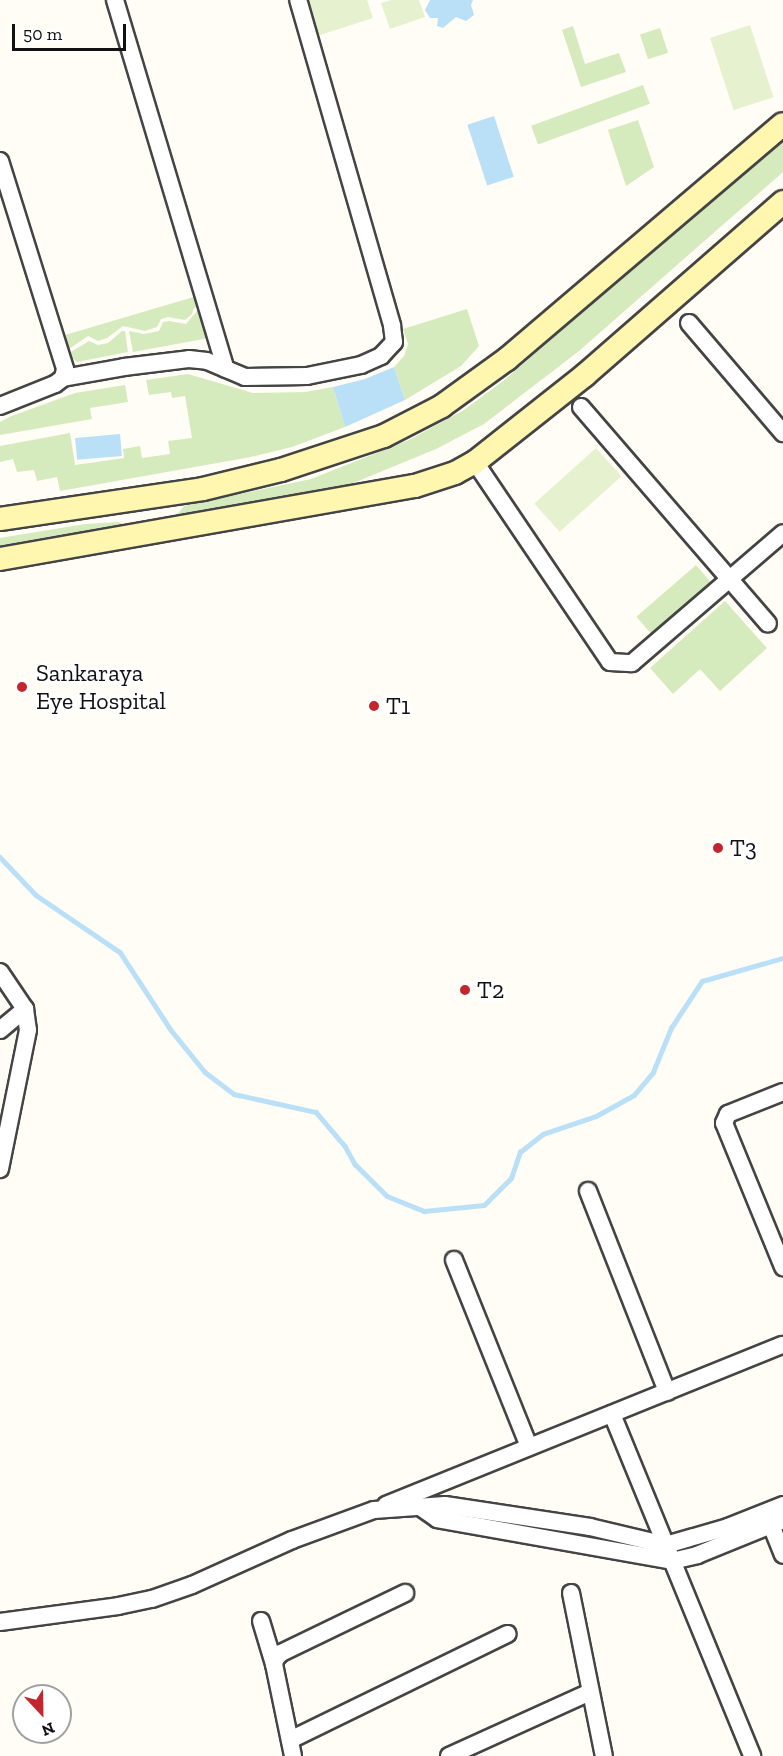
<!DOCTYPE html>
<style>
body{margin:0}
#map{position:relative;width:783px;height:1756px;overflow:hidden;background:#fffdf5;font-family:"Zilla Slab",serif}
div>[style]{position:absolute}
.green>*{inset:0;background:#d5ebbd;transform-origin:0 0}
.pitch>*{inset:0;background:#e6f2cf;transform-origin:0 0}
.water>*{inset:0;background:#b9e0f7;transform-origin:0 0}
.stream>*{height:4.5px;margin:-2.25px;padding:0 2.25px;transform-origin:2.25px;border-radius:2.25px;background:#b9e0f7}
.roads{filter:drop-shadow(2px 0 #444) drop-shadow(-2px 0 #444) drop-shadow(0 2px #444) drop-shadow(0 -2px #444)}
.minor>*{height:16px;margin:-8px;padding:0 8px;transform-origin:8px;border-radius:8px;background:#fff}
.secondary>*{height:22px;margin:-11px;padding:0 11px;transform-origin:11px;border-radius:11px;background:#fff6b0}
.dots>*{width:16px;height:16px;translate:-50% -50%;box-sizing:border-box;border:3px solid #fff;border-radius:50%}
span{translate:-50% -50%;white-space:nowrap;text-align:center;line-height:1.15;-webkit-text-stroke:6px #fff;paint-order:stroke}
.poi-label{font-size:24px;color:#111}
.left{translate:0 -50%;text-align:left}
.north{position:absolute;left:12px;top:1684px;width:60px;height:60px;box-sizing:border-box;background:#fff;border:2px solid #a0a0a0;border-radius:50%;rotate:158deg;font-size:16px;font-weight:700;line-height:24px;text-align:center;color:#111}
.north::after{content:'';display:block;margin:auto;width:21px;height:27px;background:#c4262e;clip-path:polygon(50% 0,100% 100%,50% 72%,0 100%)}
.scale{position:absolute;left:12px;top:24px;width:114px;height:27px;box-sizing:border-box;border:3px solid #111;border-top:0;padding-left:8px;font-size:18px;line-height:21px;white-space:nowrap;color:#111;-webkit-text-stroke:4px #fff;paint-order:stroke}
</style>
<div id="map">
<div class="green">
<i style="clip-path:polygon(573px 26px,585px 64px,619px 53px,626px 72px,581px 87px,562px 30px)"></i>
<i style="left:660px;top:28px;width:26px;height:21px;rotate:72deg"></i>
<i style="left:643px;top:85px;width:20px;height:119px;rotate:70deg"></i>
<i style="clip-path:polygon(638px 120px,654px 167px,626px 186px,608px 130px)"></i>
<i style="clip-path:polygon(783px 136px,783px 172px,579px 351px,484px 424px,436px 449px,346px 486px,173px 525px,175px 517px,184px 506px,311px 479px,409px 440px,464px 410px,507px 378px)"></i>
<i style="clip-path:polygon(197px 296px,200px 305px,194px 308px,192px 314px,185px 320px,168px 317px,161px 319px,157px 327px,145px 331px,123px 326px,107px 338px,98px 341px,88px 336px,69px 349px,65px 335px)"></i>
<i style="clip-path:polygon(467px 309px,479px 346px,461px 366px,405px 400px,394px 367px,404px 356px,408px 344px,403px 329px)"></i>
<i style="clip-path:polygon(203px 310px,209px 338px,133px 352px,129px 331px,144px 334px,159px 331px,163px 322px,169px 321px,186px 324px,197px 311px)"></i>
<i style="clip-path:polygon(122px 331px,125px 331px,128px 352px,77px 362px,71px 357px,71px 352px,89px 341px,98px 345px,108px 343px)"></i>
<i style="clip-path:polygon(188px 374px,253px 393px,305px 392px,333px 387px,345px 427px,292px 447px,251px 457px,60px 491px,57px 477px,37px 481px,34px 470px,17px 472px,13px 459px,0 462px,0 446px,70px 433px,75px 465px,124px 458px,123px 449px,140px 446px,142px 458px,170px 454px,168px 441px,192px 438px,185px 396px,172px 398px,171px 392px,149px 395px,146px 380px)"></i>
<i style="clip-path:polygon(125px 385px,128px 402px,90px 408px,92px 419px,0 435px,0 422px,9px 417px,75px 393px)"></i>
<i style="clip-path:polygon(118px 522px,125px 525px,125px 532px,0 554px,0 538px,85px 524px)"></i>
<i style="left:696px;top:565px;width:28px;height:79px;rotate:49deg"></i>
<i style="clip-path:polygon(725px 601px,767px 648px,720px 691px,700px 669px,673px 694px,650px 668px)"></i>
</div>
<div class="pitch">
<i style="clip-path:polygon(303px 0,367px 0,373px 18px,314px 37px)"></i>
<i style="clip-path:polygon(391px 0,419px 0,425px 17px,390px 29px,381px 3px)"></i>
<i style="left:750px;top:25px;width:76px;height:42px;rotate:72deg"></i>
<i style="left:596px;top:448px;width:38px;height:83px;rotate:48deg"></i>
</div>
<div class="water">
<i style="clip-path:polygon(430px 0,473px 0,471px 5px,474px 15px,466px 21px,456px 17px,443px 28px,437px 26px,438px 18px,430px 18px,425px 10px)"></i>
<i style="left:494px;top:116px;width:64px;height:28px;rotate:72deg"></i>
<i style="clip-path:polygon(394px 367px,405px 400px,345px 427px,333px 387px,365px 379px)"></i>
<i style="left:120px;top:434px;width:22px;height:45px;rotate:85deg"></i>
</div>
<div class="stream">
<i style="left:0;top:857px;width:52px;rotate:46.5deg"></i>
<i style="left:36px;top:895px;width:102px;rotate:34.2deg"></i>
<i style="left:120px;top:952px;width:93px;rotate:56.8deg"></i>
<i style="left:171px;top:1030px;width:54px;rotate:51deg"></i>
<i style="left:205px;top:1072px;width:36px;rotate:37deg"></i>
<i style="left:234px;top:1094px;width:84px;rotate:12.4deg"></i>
<i style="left:316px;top:1112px;width:45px;rotate:49.5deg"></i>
<i style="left:345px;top:1146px;width:21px;rotate:61deg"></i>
<i style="left:355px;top:1164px;width:45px;rotate:45deg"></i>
<i style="left:387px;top:1196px;width:40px;rotate:22deg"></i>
<i style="left:424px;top:1211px;width:60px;rotate:-5.7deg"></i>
<i style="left:484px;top:1205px;width:38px;rotate:-45deg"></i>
<i style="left:511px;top:1178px;width:28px;rotate:-71deg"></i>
<i style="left:520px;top:1152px;width:29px;rotate:-38deg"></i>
<i style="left:543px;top:1134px;width:56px;rotate:-18.8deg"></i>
<i style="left:596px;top:1116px;width:43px;rotate:-28.9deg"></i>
<i style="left:634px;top:1095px;width:30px;rotate:-50deg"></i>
<i style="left:653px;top:1072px;width:48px;rotate:-67.8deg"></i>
<i style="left:671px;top:1028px;width:56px;rotate:-56.6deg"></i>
<i style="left:702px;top:981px;width:84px;rotate:-15.9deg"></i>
</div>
<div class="roads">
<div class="minor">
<i style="left:115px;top:0;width:385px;rotate:73.3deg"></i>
<i style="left:0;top:161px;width:218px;rotate:72.6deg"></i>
<i style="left:65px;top:369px;width:9px;rotate:103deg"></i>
<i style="left:63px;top:378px;width:10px;rotate:143deg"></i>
<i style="left:55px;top:384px;width:59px;rotate:158.2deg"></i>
<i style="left:689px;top:323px;width:145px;rotate:49.5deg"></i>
<i style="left:63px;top:378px;width:62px;rotate:-10.2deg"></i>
<i style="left:124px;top:367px;width:65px;rotate:-7deg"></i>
<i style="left:189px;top:359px;width:18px;rotate:6deg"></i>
<i style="left:207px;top:361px;width:41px;rotate:22.8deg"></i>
<i style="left:245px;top:377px;width:62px;rotate:-0.9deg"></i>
<i style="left:307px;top:376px;width:55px;rotate:-11.5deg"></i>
<i style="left:361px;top:365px;width:22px;rotate:-24deg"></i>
<i style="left:381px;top:356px;width:19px;rotate:-47deg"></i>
<i style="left:394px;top:342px;width:17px;rotate:-97deg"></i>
<i style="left:392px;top:325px;width:338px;rotate:-106.1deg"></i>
<i style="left:581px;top:407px;width:286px;rotate:49.2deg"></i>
<i style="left:475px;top:462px;width:241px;rotate:56deg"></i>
<i style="left:610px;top:662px;width:22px;rotate:3deg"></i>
<i style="left:632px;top:663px;width:199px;rotate:-40.7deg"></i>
<i style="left:0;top:972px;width:45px;rotate:56deg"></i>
<i style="left:25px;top:1009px;width:21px;rotate:82deg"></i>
<i style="left:28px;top:1030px;width:142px;rotate:101.4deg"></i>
<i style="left:0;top:1030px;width:33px;rotate:-40deg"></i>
<i style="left:783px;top:1092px;width:59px;rotate:158.2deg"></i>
<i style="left:728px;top:1114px;width:10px;rotate:114deg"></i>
<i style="left:724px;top:1123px;width:156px;rotate:67.7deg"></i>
<i style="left:588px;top:1191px;width:216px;rotate:68.5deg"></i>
<i style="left:454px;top:1260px;width:201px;rotate:68.1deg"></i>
<i style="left:612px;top:1414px;width:370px;rotate:67.7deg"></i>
<i style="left:386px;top:1505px;width:428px;rotate:-22deg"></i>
<i style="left:420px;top:1507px;width:21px;rotate:35deg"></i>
<i style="left:437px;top:1519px;width:239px;rotate:10.1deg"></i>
<i style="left:672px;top:1561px;width:26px;rotate:-13deg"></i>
<i style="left:697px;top:1555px;width:93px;rotate:-22.1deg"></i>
<i style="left:771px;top:1525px;width:32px;rotate:68deg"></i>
<i style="left:571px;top:1593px;width:166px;rotate:78.6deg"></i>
<i style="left:261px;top:1621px;width:45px;rotate:73.2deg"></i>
<i style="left:0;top:1622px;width:119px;rotate:-7.7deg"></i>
<i style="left:118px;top:1606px;width:35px;rotate:-12deg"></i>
<i style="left:152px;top:1599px;width:42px;rotate:-19.3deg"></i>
<i style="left:192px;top:1585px;width:110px;rotate:-24.2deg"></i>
<i style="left:292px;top:1540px;width:87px;rotate:-20.1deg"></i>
<i style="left:374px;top:1510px;width:71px;rotate:-4deg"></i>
<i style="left:445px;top:1505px;width:147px;rotate:8.6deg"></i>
<i style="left:590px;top:1527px;width:78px;rotate:13.3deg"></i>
<i style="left:666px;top:1545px;width:65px;rotate:-16.2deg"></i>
<i style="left:728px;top:1527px;width:59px;rotate:-21.8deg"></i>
<i style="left:290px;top:1740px;width:242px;rotate:-26deg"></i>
<i style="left:293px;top:1756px;width:94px;rotate:-101.7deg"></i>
<i style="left:274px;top:1664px;width:6px;rotate:-72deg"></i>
<i style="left:276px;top:1658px;width:7px;rotate:-45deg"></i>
<i style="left:281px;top:1653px;width:138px;rotate:-25.8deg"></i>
<i style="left:449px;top:1756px;width:155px;rotate:-24.4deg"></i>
</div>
<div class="secondary">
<i style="left:0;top:519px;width:205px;rotate:-8.4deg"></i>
<i style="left:203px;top:489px;width:80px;rotate:-13.7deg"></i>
<i style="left:281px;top:470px;width:108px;rotate:-18.3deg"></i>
<i style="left:384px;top:436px;width:65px;rotate:-27.3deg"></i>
<i style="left:442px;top:406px;width:80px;rotate:-35.9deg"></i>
<i style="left:507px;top:359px;width:362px;rotate:-40.4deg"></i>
<i style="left:0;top:559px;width:421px;rotate:-10deg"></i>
<i style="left:415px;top:486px;width:42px;rotate:-18deg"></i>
<i style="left:455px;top:473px;width:23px;rotate:-29deg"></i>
<i style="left:475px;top:462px;width:140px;rotate:-38.3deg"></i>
<i style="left:585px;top:375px;width:263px;rotate:-41.1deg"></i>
</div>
</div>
<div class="dots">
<i style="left:22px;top:687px;background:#c4262e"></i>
<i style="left:374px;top:706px;background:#c4262e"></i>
<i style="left:718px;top:848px;background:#c4262e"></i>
<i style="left:465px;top:990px;background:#c4262e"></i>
</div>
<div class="poi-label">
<span class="left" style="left:36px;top:687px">Sankaraya<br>Eye Hospital</span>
<span class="left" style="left:386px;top:706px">T1</span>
<span class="left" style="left:730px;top:848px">T3</span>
<span class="left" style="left:477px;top:990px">T2</span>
</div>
<div class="north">N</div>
<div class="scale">50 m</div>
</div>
